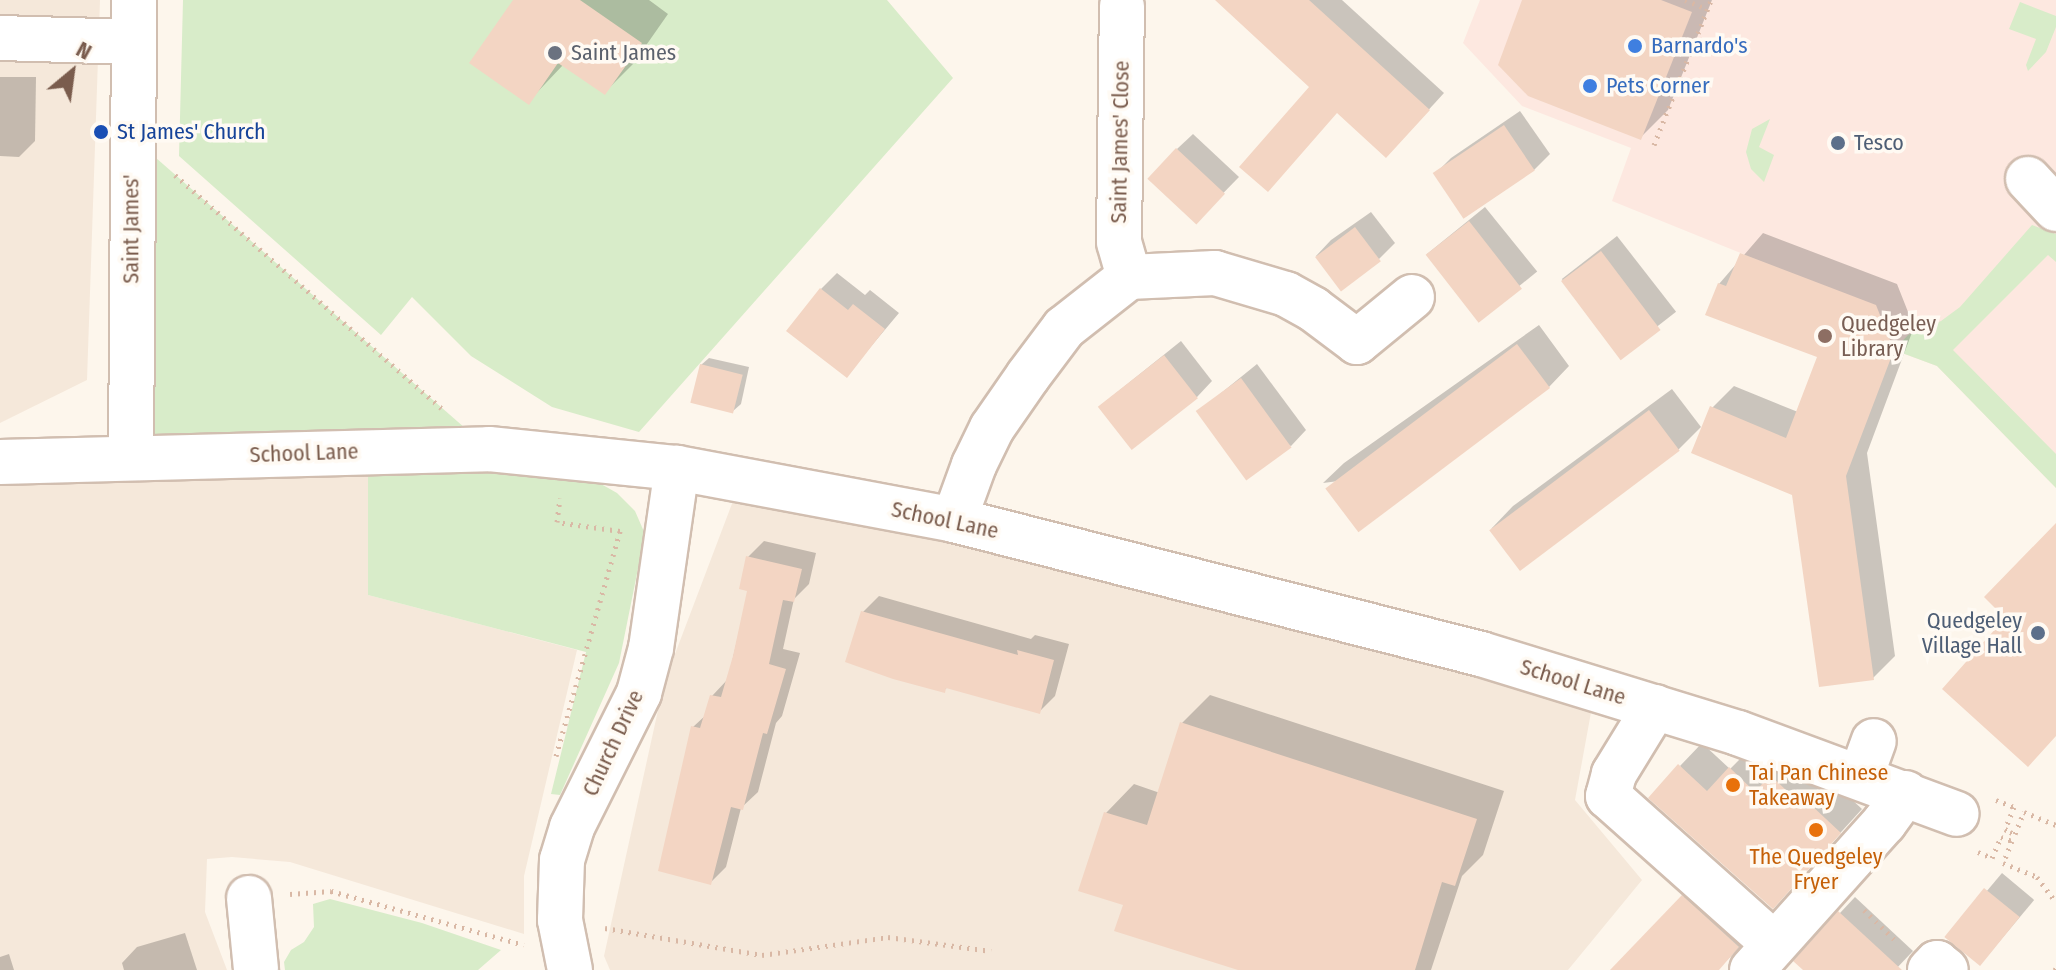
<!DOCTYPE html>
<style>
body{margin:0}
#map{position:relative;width:2056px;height:970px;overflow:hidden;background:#fdf6ec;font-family:"Fira Sans Condensed",sans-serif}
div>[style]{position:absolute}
.residential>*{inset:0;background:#f5e8da}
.commercial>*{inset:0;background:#fde8e0}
.green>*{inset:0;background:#d8ecc9}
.shadow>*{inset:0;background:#0003;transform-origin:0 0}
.building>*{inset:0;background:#f3d5c3;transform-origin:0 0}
.path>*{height:5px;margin-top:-2.5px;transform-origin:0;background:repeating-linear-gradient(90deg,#d9b8a5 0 2px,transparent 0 8px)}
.roads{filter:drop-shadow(2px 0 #d1beb0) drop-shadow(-2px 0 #d1beb0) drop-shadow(0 2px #d1beb0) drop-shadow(0 -2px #d1beb0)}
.minor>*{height:44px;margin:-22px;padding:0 22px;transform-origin:22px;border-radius:22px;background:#fff}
.dots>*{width:22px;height:22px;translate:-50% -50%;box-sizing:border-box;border:4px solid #fffaf3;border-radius:50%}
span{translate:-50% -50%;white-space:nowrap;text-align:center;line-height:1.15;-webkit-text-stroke:7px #fffaf3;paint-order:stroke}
.shop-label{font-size:22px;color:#366cbe}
.left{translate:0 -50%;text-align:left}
.worship-label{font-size:22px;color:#5b616d}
.transit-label{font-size:22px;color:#164399}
.street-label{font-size:22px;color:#7a5c4d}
.service-label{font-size:22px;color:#4e5e75}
.right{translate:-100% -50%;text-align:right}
.education-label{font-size:22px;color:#785e54}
.food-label{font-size:22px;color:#c56008}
.north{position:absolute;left:32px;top:32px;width:80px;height:80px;-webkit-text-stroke:6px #fffaf3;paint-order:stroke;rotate:29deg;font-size:22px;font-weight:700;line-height:32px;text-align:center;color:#7a5c4d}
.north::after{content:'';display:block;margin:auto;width:28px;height:36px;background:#7a5c4d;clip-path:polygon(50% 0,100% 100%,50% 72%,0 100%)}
</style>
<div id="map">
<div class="residential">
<i style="clip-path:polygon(0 0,100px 0,87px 380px,0 423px)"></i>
<i style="clip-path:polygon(368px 470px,368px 595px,577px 650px,524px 876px,524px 934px,290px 862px,232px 857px,207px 859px,205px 912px,227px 970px,0 970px,0 477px)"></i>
<i style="clip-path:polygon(733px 501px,1069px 567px,1226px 613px,1592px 707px,1575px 800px,1642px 880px,1568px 970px,610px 970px,604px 956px,664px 683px)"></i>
</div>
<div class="commercial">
<i style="clip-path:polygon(1480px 0,2056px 0,2056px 488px,1937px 366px,1894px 350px,1790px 273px,1612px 201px,1631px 148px,1522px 106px,1463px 43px)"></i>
</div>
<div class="green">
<i style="clip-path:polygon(183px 0,887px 0,953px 78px,639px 432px,552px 407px,471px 356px,412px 297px,381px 335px,179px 156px)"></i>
<i style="clip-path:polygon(2020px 2px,2056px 16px,2056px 27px,2046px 52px,2028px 71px,2026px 65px,2036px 39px,2009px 29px)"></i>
<i style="clip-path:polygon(1770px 119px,1759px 147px,1774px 155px,1764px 182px,1751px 169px,1746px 152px,1752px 129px)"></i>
<i style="clip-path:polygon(132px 137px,489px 449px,131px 458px)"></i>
<i style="clip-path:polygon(2032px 225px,2056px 234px,2056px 262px,2048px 255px,1953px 350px,2056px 454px,2056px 488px,1937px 366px,1894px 350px,1908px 335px,1941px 321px,1960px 307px)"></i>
<i style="clip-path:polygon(368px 470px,565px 475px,594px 480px,617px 493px,635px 511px,645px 534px,619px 663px,560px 795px,551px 794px,586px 652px,368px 595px)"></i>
<i style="clip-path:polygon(330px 899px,422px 923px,501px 950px,478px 970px,285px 970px,284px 962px,291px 950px,304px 942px,314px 927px,313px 904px)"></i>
</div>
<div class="shadow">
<i style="clip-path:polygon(516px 0,649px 0,668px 14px,633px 64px,604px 93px,563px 65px,528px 102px)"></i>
<i style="clip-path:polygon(1218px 0,1342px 0,1444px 93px,1402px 139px,1312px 87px)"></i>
<i style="clip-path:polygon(1524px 0,1712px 0,1668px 110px,1640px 138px)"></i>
<i style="clip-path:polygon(0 77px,36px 77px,35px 141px,19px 157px,0 156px)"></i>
<i style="clip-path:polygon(1520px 111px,1550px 154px,1534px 170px,1465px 217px,1435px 174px,1451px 158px)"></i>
<i style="clip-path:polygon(1193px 134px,1239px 177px,1195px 222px,1177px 149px)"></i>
<i style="left:1485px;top:207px;width:83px;height:75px;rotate:51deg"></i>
<i style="clip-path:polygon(1371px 212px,1395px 243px,1379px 259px,1316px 256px,1331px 240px)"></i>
<i style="clip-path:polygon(1763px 233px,1897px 284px,1914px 327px,1867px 453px,1895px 656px,1873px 678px,1794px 493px,1712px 408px,1734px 386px,1798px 412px,1820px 356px,1719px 284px)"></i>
<i style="left:1617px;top:236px;width:96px;height:70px;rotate:52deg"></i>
<i style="clip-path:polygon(837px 273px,865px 295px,870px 290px,899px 313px,847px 375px,821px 289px)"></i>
<i style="clip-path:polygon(1539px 325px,1569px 366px,1549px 387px,1429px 474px,1426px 470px,1323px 483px,1344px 463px)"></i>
<i style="clip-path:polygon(1181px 341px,1212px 381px,1197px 397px,1100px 406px)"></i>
<i style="clip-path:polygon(709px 358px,749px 367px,741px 404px,733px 411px,701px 365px)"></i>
<i style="clip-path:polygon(1257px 364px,1306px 430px,1291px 446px,1199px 411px)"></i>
<i style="clip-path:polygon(1672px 389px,1701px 427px,1678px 450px,1491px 529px,1513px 506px)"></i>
<i style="clip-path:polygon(764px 541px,816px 553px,809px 584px,794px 599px,783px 649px,800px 653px,782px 716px,776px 723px,758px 792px,741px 808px,726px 867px,711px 882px,693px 727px,707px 714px,712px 696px,728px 679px,749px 589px,748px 557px)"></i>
<i style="clip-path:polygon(879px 596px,1031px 639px,1035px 635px,1069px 644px,1055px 696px,1039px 712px,948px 687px,944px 690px,863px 612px)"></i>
<i style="clip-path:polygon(1210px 695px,1504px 791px,1483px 855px,1462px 876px,1431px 970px,1245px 970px,1125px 903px,1106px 813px,1134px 784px,1160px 793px,1182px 723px)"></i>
<i style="clip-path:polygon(1702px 743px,1730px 769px,1753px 746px,1834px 783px,1862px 809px,1773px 907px,1680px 766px)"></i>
<i style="left:2002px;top:873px;width:42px;height:83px;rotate:40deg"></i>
<i style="clip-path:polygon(1706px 874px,1761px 923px,1736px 951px,1717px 970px,1613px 970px)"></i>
<i style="clip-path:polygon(1855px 897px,1913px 951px,1895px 970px,1806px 970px,1840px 913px)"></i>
<i style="clip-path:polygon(185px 933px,197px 970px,124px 970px,122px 963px,137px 947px)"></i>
<i style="clip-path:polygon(9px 954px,14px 970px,0 970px,0 957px)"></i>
</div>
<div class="building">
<i style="clip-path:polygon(513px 0,580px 0,642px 43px,605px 95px,558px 63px,529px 105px,469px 63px)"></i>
<i style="clip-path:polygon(1215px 0,1309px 0,1430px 110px,1386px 158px,1337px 113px,1268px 192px,1239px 167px,1309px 87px)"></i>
<i style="clip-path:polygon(1522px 0,1661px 0,1692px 12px,1641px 140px,1528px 96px,1498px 65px)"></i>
<i style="left:1504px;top:125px;width:55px;height:86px;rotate:56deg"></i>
<i style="left:1176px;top:148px;width:67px;height:42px;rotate:43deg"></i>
<i style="left:1469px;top:221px;width:86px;height:55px;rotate:52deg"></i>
<i style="left:1355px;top:227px;width:43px;height:50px;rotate:53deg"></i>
<i style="left:1601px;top:251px;width:99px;height:50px;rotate:53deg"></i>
<i style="clip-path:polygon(1740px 253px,1876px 305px,1894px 350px,1846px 476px,1874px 680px,1819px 687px,1792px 495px,1691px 453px,1710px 406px,1786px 438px,1817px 357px,1705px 315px,1718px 283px,1726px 286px)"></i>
<i style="clip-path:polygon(820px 288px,848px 310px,853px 304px,885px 329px,847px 378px,786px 331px)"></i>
<i style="left:1517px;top:344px;width:55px;height:240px;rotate:53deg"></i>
<i style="left:1164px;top:355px;width:55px;height:84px;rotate:52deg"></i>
<i style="left:700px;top:364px;width:44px;height:40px;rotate:14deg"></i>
<i style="left:1241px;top:378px;width:86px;height:56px;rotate:54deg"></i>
<i style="left:1649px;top:410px;width:51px;height:200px;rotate:53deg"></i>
<i style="clip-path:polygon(2056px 523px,2056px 736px,2028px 767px,1942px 689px,2005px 618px,1984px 597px)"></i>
<i style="clip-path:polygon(746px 556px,802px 569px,794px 602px,783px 600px,769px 664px,786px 669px,767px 734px,763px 733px,743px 810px,731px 807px,711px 885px,658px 871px,691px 726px,700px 728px,710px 695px,721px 697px,733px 656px,747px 591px,739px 589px)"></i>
<i style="clip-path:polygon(861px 611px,1018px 655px,1017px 650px,1054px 660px,1040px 714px,946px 688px,945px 693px,893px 679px,845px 662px)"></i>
<i style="clip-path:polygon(1180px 722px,1477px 819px,1455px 886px,1442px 882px,1415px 970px,1238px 970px,1114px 931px,1123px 905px,1078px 891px,1104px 812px,1147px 825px)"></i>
<i style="clip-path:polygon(1678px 764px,1707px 791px,1729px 767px,1755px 792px,1770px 775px,1806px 809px,1810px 804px,1841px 833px,1773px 909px,1648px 798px)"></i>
<i style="left:1984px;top:888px;width:46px;height:63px;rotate:39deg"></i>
<i style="clip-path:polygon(1682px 895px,1739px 947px,1719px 970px,1610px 970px)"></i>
<i style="clip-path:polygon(1838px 911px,1902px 970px,1803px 970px,1793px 961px)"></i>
</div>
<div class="path">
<i style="left:1685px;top:0;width:24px;rotate:22deg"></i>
<i style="left:1654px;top:145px;width:156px;rotate:-68.5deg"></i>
<i style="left:175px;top:175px;width:354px;rotate:41.2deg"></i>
<i style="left:556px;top:756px;width:234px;rotate:-74.1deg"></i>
<i style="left:620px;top:531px;width:64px;rotate:-171.9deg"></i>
<i style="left:557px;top:522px;width:24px;rotate:-83deg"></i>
<i style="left:1996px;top:800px;width:19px;rotate:21deg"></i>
<i style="left:2014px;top:807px;width:24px;rotate:112deg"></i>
<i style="left:2005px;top:829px;width:6px;rotate:31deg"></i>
<i style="left:2010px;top:832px;width:5px;rotate:22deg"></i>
<i style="left:2015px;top:834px;width:24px;rotate:-68deg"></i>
<i style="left:2024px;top:812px;width:35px;rotate:22deg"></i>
<i style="left:1978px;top:852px;width:15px;rotate:23deg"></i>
<i style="left:1992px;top:858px;width:23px;rotate:-67deg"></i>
<i style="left:2001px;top:837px;width:12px;rotate:20deg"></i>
<i style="left:2012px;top:841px;width:24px;rotate:112deg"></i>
<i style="left:2003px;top:863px;width:37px;rotate:22deg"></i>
<i style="left:2037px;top:877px;width:31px;rotate:53deg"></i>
<i style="left:290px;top:894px;width:41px;rotate:-4.2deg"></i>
<i style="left:331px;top:891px;width:200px;rotate:15.6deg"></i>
<i style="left:1864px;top:910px;width:46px;rotate:44.1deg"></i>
<i style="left:605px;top:928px;width:159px;rotate:9.8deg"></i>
<i style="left:762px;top:955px;width:127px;rotate:-8.1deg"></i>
<i style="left:888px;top:937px;width:104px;rotate:7.7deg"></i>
<i style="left:2055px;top:970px;width:2px;rotate:-63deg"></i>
</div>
<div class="roads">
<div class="minor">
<i style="left:0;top:38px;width:133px;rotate:1.7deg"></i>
<i style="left:2028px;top:179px;width:41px;rotate:47deg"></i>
<i style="left:1129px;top:277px;width:86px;rotate:-2.7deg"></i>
<i style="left:1215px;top:273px;width:74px;rotate:16.5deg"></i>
<i style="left:1286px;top:294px;width:31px;rotate:29deg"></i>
<i style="left:1313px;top:309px;width:55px;rotate:36.9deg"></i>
<i style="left:1357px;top:342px;width:71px;rotate:-39.3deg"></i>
<i style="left:131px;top:458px;width:458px;rotate:-89.6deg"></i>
<i style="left:0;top:462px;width:489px;rotate:-1.5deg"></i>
<i style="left:489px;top:449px;width:189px;rotate:5.8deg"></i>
<i style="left:677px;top:468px;width:282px;rotate:10.6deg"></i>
<i style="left:954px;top:520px;width:544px;rotate:14.27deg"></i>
<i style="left:1481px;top:654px;width:269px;rotate:17.1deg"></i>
<i style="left:1738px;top:733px;width:233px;rotate:20.3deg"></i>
<i style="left:954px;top:520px;width:59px;rotate:-70deg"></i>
<i style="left:974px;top:465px;width:41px;rotate:-64.1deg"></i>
<i style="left:992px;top:428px;width:63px;rotate:-55.3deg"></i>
<i style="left:1028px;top:376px;width:60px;rotate:-53.1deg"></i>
<i style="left:1064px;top:328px;width:83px;rotate:-38.1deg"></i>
<i style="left:1129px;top:277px;width:36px;rotate:-106deg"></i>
<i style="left:1119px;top:242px;width:236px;rotate:-89.3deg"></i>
<i style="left:1655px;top:707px;width:79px;rotate:121.5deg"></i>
<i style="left:1614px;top:774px;width:23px;rotate:105deg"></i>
<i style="left:1608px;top:796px;width:221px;rotate:41.7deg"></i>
<i style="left:1861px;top:776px;width:37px;rotate:-70deg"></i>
<i style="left:249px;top:898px;width:72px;rotate:84.4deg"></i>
<i style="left:570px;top:970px;width:51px;rotate:-101.3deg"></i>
<i style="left:560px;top:920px;width:60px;rotate:-88.1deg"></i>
<i style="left:562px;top:860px;width:34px;rotate:-73deg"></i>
<i style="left:572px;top:827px;width:150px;rotate:-63.4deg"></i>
<i style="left:639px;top:693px;width:47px;rotate:-75.1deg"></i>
<i style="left:651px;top:648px;width:182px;rotate:-81.8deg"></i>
<i style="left:1752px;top:970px;width:198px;rotate:-48.1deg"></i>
<i style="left:1884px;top:823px;width:37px;rotate:-54deg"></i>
<i style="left:1930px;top:970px;width:10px;rotate:-45deg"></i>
<i style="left:1937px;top:963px;width:11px;rotate:38deg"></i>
</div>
</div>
<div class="dots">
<i style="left:1635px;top:46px;background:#3f7fe0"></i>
<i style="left:555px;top:53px;background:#6b7280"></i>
<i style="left:1590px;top:86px;background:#3f7fe0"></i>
<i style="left:101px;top:132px;background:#1a4fb4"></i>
<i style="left:1838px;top:143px;background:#5c6f8a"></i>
<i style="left:1825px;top:336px;background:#8d6e63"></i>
<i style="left:2038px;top:633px;background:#5c6f8a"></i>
<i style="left:1733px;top:785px;background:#e8710a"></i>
<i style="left:1816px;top:830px;background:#e8710a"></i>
</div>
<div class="shop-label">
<span class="left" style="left:1651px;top:46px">Barnardo's</span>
<span class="left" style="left:1606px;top:86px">Pets Corner</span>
</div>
<div class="worship-label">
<span class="left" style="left:571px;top:53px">Saint James</span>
</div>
<div class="transit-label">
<span class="left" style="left:117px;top:132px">St James' Church</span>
</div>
<div class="street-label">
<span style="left:1120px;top:142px;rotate:-89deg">Saint James' Close</span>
<span style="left:131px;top:229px;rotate:-90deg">Saint James'</span>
<span style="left:304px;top:453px;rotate:-2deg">School Lane</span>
<span style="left:945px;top:520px;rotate:12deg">School Lane</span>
<span style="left:1573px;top:682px;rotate:17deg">School Lane</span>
<span style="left:613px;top:743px;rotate:-65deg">Church Drive</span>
</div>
<div class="service-label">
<span class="left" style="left:1854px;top:143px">Tesco</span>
<span class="right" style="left:2022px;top:633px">Quedgeley<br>Village Hall</span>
</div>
<div class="education-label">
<span class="left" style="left:1841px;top:336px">Quedgeley<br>Library</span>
</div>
<div class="food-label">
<span class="left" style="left:1749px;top:785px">Tai Pan Chinese<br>Takeaway</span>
<span style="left:1816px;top:869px">The Quedgeley<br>Fryer</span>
</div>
<div class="north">N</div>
</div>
